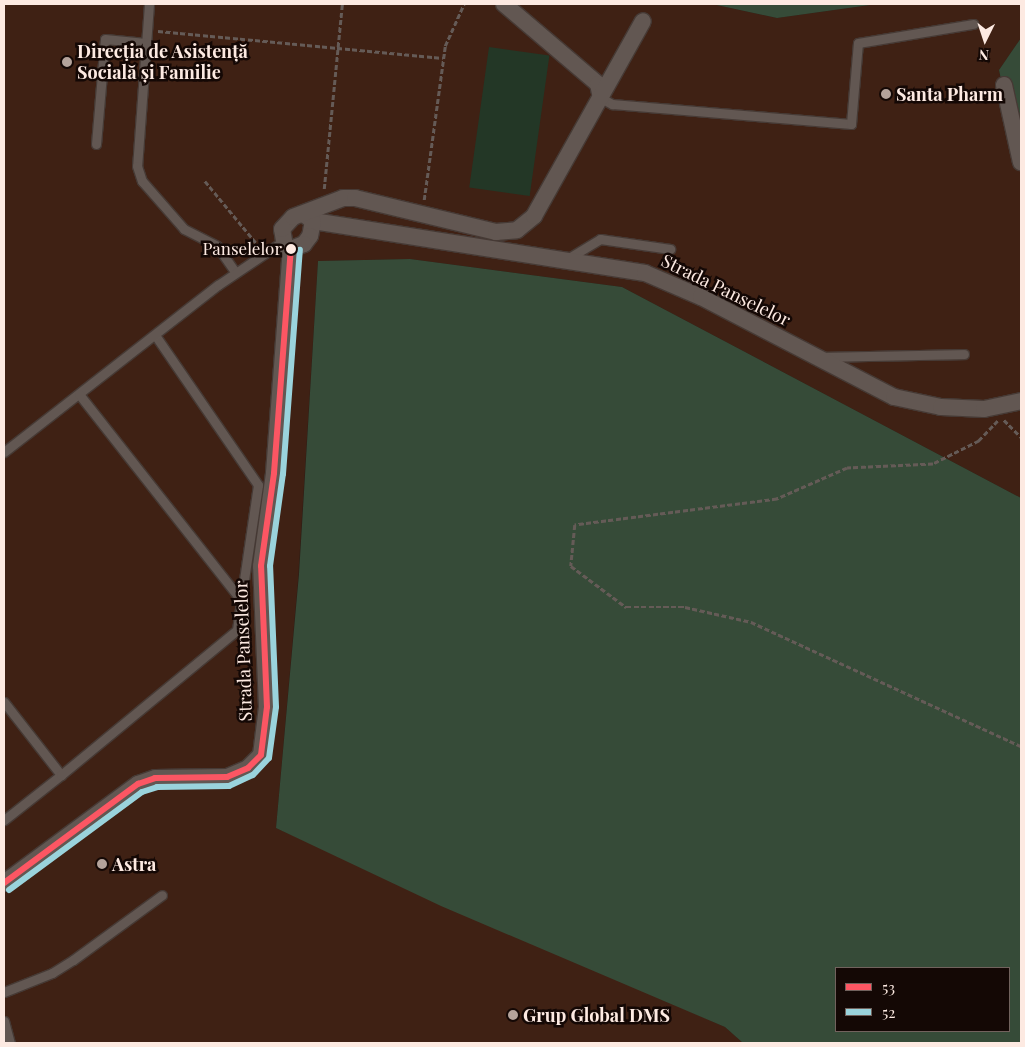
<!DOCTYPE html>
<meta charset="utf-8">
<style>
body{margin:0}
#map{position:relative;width:1025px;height:1047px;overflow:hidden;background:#2c1e17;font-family:"Playfair Display",serif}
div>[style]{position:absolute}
.built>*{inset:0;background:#3f2114}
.green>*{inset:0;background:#233726;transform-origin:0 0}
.forest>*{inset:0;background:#364b38}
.path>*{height:2.5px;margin-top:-1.25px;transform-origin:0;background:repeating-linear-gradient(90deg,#655b57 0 5px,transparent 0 7.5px)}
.roads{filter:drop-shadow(1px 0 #463a35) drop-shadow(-1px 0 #463a35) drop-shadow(0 1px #463a35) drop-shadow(0 -1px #463a35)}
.lane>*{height:9px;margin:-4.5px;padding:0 4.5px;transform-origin:4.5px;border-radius:4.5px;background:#625752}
.street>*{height:16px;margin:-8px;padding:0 8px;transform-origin:8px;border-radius:8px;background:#625752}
.bus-1>*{height:6px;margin:-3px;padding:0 3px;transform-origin:3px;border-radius:3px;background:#fc5663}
.bus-2>*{height:6px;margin:-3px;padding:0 3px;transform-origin:3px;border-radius:3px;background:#9ad3dc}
.dots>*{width:14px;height:14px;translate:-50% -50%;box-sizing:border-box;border:2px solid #140805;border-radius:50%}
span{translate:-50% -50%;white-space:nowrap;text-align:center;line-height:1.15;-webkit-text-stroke:5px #140805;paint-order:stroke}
.bus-label{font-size:17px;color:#fdeae2}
.right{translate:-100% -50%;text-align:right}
.poi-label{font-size:18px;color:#fdeae2;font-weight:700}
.left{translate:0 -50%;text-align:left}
.street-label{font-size:18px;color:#fdeae2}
.frame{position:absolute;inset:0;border:5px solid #fdeae2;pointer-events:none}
.legend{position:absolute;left:835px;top:967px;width:175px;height:65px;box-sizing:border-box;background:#140805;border:1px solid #71625d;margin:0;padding:6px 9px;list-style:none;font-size:15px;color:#fdeae2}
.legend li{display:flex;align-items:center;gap:10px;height:25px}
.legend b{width:25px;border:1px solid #71625d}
.north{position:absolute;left:960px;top:15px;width:50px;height:50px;-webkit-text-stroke:4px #140805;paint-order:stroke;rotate:184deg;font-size:14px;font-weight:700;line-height:20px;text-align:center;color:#fdeae2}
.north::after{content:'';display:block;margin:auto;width:18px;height:22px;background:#fdeae2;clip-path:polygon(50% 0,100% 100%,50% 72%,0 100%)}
</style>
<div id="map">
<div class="built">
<i style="clip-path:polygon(4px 4px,712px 4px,777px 18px,877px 4px,1021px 4px,1021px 38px,999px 70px,1021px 174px,1021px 498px,622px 287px,410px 259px,318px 261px,298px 580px,276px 828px,725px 1027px,743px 1043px,4px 1043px)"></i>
</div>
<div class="green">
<i style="left:489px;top:47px;width:61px;height:142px;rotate:8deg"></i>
</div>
<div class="forest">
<i style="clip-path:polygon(712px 4px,877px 4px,777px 18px)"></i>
<i style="clip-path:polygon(1021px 38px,1021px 174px,999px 70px)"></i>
<i style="clip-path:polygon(evenodd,410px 259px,622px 287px,1021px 498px,1021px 1043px,743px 1043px,725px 1027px,441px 906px,276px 828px,299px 574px,318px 261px,410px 259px,836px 968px,1009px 968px,1009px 1031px,836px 1031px,836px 968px)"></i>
</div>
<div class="path">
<i style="left:158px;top:31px;width:286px;rotate:5.4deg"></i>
<i style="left:205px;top:181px;width:83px;rotate:50.4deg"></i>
<i style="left:324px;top:189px;width:186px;rotate:-84.4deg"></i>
<i style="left:424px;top:200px;width:155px;rotate:-82.2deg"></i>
<i style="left:445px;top:46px;width:46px;rotate:-65.7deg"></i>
<i style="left:1004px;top:420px;width:24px;rotate:45deg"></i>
<i style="left:998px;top:421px;width:28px;rotate:134deg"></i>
<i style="left:979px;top:441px;width:51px;rotate:153.4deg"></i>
<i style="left:933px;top:464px;width:86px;rotate:177.3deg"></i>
<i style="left:847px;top:468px;width:77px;rotate:156.1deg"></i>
<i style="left:777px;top:499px;width:204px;rotate:172.7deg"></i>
<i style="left:575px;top:525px;width:41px;rotate:95.6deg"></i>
<i style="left:571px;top:566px;width:69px;rotate:36.7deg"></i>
<i style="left:626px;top:607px;width:59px"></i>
<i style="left:685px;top:607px;width:68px;rotate:12.8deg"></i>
<i style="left:751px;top:622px;width:297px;rotate:24.7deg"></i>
</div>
<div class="roads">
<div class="lane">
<i style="left:149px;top:4px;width:162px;rotate:94.2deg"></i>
<i style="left:137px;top:166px;width:16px;rotate:72deg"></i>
<i style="left:142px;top:181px;width:64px;rotate:48.8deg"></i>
<i style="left:184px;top:229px;width:37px;rotate:27deg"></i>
<i style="left:217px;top:246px;width:32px;rotate:55deg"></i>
<i style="left:601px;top:98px;width:13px;rotate:29deg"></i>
<i style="left:612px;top:104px;width:240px;rotate:4.8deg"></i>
<i style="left:851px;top:124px;width:81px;rotate:-85.1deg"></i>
<i style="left:858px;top:43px;width:117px;rotate:-9.4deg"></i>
<i style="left:96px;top:144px;width:105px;rotate:-85.1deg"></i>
<i style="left:105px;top:39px;width:41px;rotate:5.6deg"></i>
<i style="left:567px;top:259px;width:39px;rotate:-31deg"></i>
<i style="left:600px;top:239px;width:71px;rotate:8.1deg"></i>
<i style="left:155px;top:335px;width:182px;rotate:55.5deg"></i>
<i style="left:258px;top:485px;width:116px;rotate:98.4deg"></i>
<i style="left:823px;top:357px;width:141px;rotate:-1.2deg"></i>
<i style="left:4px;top:452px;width:271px;rotate:-38deg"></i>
<i style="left:218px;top:285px;width:77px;rotate:-33.9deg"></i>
<i style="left:4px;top:702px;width:93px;rotate:52deg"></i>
<i style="left:61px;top:775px;width:73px;rotate:141.7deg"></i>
<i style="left:61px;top:775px;width:228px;rotate:-39.5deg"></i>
<i style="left:237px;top:630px;width:30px;rotate:-82deg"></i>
<i style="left:241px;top:600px;width:262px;rotate:-128.2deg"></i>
<i style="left:4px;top:992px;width:52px;rotate:-21.6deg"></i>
<i style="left:52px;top:973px;width:25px;rotate:-32deg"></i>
<i style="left:73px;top:960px;width:110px;rotate:-36.1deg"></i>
<i style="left:4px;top:1021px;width:23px;rotate:75deg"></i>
</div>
<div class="street">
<i style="left:504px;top:4px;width:123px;rotate:40.4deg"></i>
<i style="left:598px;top:84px;width:14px;rotate:78deg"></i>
<i style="left:1004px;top:85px;width:79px;rotate:77.6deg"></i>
<i style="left:305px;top:215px;width:10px;rotate:37deg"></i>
<i style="left:313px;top:221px;width:336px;rotate:8.9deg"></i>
<i style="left:645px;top:273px;width:61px;rotate:23.2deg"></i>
<i style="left:701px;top:297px;width:217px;rotate:27.4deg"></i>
<i style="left:894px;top:397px;width:48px;rotate:12deg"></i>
<i style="left:941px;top:407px;width:43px;rotate:2.7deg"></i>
<i style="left:984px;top:409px;width:38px;rotate:-12deg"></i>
<i style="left:313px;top:221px;width:15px;rotate:101deg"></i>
<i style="left:310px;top:236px;width:10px;rotate:127deg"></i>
<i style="left:304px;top:244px;width:14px;rotate:159deg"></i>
<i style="left:291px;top:249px;width:7px;rotate:-153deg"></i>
<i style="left:285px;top:246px;width:17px;rotate:-100deg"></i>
<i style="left:282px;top:229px;width:16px;rotate:-47deg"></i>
<i style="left:293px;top:217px;width:53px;rotate:-20.8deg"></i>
<i style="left:343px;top:198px;width:12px"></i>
<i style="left:355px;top:198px;width:145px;rotate:13.6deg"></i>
<i style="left:496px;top:232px;width:21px;rotate:-5deg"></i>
<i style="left:517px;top:230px;width:22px;rotate:-39deg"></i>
<i style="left:534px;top:216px;width:223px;rotate:-60.8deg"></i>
<i style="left:4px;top:883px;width:167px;rotate:-36.5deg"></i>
<i style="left:138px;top:784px;width:18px;rotate:-19deg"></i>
<i style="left:155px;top:778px;width:72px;rotate:-0.8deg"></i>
<i style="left:227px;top:777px;width:23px;rotate:-23deg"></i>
<i style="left:248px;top:768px;width:18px;rotate:-45deg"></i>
<i style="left:261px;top:755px;width:48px;rotate:-82.9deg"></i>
<i style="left:267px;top:707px;width:141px;rotate:-92.4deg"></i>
<i style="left:261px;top:566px;width:94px;rotate:-82deg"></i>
<i style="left:274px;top:473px;width:225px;rotate:-85.7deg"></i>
</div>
</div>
<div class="bus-1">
<i style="left:4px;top:883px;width:167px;rotate:-36.5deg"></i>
<i style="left:138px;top:784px;width:18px;rotate:-19deg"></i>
<i style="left:155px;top:778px;width:72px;rotate:-0.8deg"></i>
<i style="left:227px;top:777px;width:23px;rotate:-23deg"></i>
<i style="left:248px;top:768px;width:18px;rotate:-45deg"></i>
<i style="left:261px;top:755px;width:48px;rotate:-82.9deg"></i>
<i style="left:267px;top:707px;width:141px;rotate:-92.4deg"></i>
<i style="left:261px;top:566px;width:94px;rotate:-82deg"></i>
<i style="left:274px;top:473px;width:225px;rotate:-85.7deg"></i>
</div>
<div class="bus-2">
<i style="left:9px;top:890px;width:165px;rotate:-36.4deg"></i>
<i style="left:142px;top:792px;width:16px;rotate:-18deg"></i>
<i style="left:157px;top:787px;width:72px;rotate:-0.8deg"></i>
<i style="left:229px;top:786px;width:26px;rotate:-25deg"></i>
<i style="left:253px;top:775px;width:23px;rotate:-47deg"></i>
<i style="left:269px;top:758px;width:51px;rotate:-82.2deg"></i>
<i style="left:276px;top:707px;width:141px;rotate:-92.4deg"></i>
<i style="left:270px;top:566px;width:93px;rotate:-82deg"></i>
<i style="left:283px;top:474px;width:225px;rotate:-85.7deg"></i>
</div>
<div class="dots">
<i style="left:67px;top:62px;background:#b4a39b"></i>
<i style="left:886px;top:94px;background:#b4a39b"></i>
<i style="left:291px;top:249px;background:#fdeae2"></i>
<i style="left:102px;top:864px;background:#b4a39b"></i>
<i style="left:513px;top:1015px;background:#b4a39b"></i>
</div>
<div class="bus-label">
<span class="right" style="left:282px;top:249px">Panselelor</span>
</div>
<div class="poi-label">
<span class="left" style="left:77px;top:62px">Direcția de Asistență<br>Socială și Familie</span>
<span class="left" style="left:896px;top:94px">Santa Pharm</span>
<span class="left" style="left:112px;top:864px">Astra</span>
<span class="left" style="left:523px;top:1015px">Grup Global DMS</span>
</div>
<div class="street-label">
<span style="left:726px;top:290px;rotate:26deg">Strada Panselelor</span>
<span style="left:243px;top:651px;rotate:-92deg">Strada Panselelor</span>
</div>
<div class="frame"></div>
<ul class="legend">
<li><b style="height:6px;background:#fc5663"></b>53</li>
<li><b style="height:6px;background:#9ad3dc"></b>52</li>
</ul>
<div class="north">N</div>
</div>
